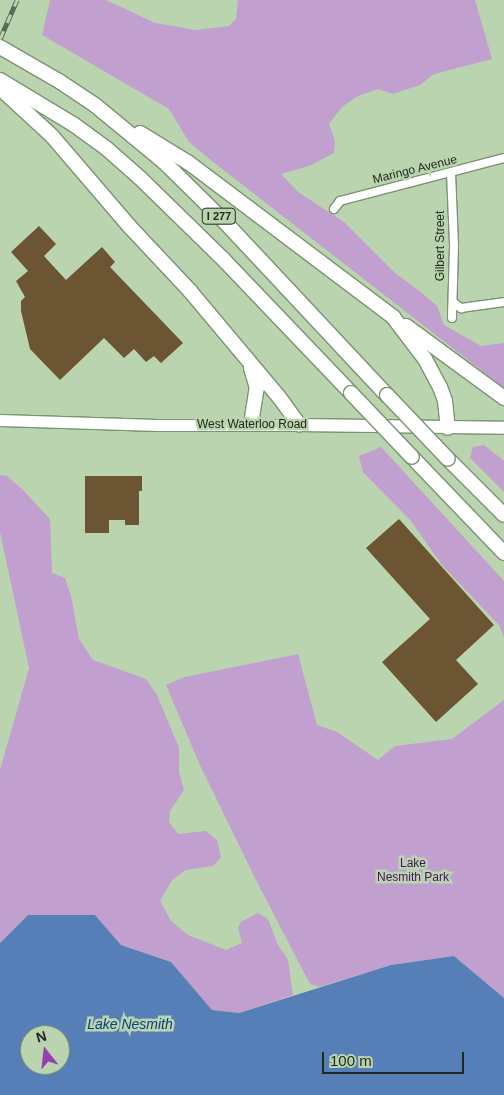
<!DOCTYPE html>
<style>
body{margin:0}
#map{position:relative;width:504px;height:1095px;overflow:hidden;background:#bad4af;font-family:Helvetica,sans-serif}
div>[style]{position:absolute}
.green>*{inset:0;background:#c19fce}
.water>*{inset:0;background:#567fb8}
.building>*{inset:0;background:#6b5532}
.roads{filter:drop-shadow(1px 0 #7a9370) drop-shadow(-1px 0 #7a9370) drop-shadow(0 1px #7a9370) drop-shadow(0 -1px #7a9370)}
.street>*{height:8px;margin:-4px;padding:0 4px;transform-origin:4px;border-radius:4px;background:#fff}
.secondary>*{height:11px;margin:-5.5px;padding:0 5.5px;transform-origin:5.5px;border-radius:5.5px;background:#fff}
.primary>*{height:12px;margin:-6px;padding:0 6px;transform-origin:6px;border-radius:6px;background:#fff}
.highway>*{height:14px;margin:-7px;padding:0 7px;transform-origin:7px;border-radius:7px;background:#fff}
.rail>*{height:5px;margin-top:-2.5px;transform-origin:0;background:repeating-linear-gradient(90deg,#bad4af 0 9px,#5a6a53 0 18px);box-sizing:border-box;border-block:1px solid #5a6a53}
.bridges{filter:drop-shadow(1px 0 #7a9370) drop-shadow(-1px 0 #7a9370) drop-shadow(0 1px #7a9370) drop-shadow(0 -1px #7a9370)}
.highway-bridge>*{height:14px;margin:-7px;padding:0 7px;transform-origin:7px;border-radius:7px;background:#fff}
span{translate:-50% -50%;white-space:nowrap;text-align:center;line-height:1.15;-webkit-text-stroke:5px #bad4af;paint-order:stroke}
.shield-label span{padding:1px 4px;background:#bad4af;border:1px solid;border-radius:4px;-webkit-text-stroke-width:0}
.shield-label{font-size:11px;color:#202a1c;font-weight:700}
.street-label{font-size:12px;color:#202a1c}
.park-label{font-size:12px;color:#4a115b}
.water-label{font-size:14px;color:#033f84;font-style:italic}
.north{position:absolute;left:20px;top:1025px;width:50px;height:50px;box-sizing:border-box;background:#bad4af;border:1px solid #7c9074;border-radius:50%;rotate:344deg;font-size:14px;font-weight:700;line-height:20px;text-align:center;color:#202a1c}
.north::after{content:'';display:block;margin:auto;width:18px;height:22px;background:#9441b0;clip-path:polygon(50% 0,100% 100%,50% 72%,0 100%)}
.scale{position:absolute;left:322px;top:1052px;width:142px;height:22px;box-sizing:border-box;border:2px solid #202a1c;border-top:0;padding-left:6px;font-size:15px;line-height:18px;white-space:nowrap;color:#202a1c;-webkit-text-stroke:4px #bad4af;paint-order:stroke}
</style>
<div id="map">
<div class="green">
<i style="clip-path:polygon(50px 0,106px 0,155px 23px,196px 30px,229px 26px,236px 19px,238px 0,475px 0,492px 59px,434px 74px,420px 85px,393px 94px,378px 89px,358px 96px,342px 107px,329px 124px,335px 141px,334px 153px,309px 166px,281px 174px,298px 192px,344px 222px,395px 273px,422px 293px,437px 306px,444px 325px,481px 346px,504px 343px,504px 388px,212px 161px,189px 142px,169px 109px,42px 35px)"></i>
<i style="clip-path:polygon(484px 445px,504px 461px,504px 492px,470px 458px,473px 447px)"></i>
<i style="clip-path:polygon(381px 447px,504px 581px,504px 637px,499px 625px,442px 565px,411px 521px,363px 472px,359px 456px)"></i>
<i style="clip-path:polygon(0 475px,7px 476px,22px 489px,50px 519px,52px 573px,65px 578px,71px 596px,79px 639px,93px 660px,146px 679px,157px 695px,179px 748px,179px 772px,184px 790px,170px 811px,169px 822px,178px 834px,206px 831px,217px 840px,221px 857px,213px 866px,186px 870px,172px 880px,160px 901px,171px 921px,188px 935px,226px 950px,242px 943px,238px 928px,241px 922px,258px 913px,268px 919px,278px 945px,288px 960px,293px 995px,239px 1013px,212px 1010px,171px 962px,121px 945px,95px 915px,28px 915px,0 943px,0 770px,29px 668px,0 532px)"></i>
<i style="clip-path:polygon(298px 654px,317px 725px,337px 732px,378px 760px,395px 746px,452px 739px,504px 700px,504px 998px,454px 956px,391px 965px,319px 987px,310px 984px,254px 876px,199px 763px,166px 685px,185px 677px)"></i>
</div>
<div class="water">
<i style="clip-path:polygon(evenodd,28px 915px,95px 915px,121px 945px,171px 962px,212px 1010px,239px 1013px,391px 965px,454px 956px,504px 998px,504px 1095px,0 1095px,0 943px,28px 915px,30px 1035px,60px 1035px,60px 1065px,30px 1065px,30px 1035px)"></i>
</div>
<div class="building">
<i style="clip-path:polygon(39px 226px,56px 244px,44px 256px,66px 280px,102px 247px,115px 262px,110px 267px,183px 343px,161px 363px,154px 356px,146px 362px,134px 349px,124px 358px,104px 338px,60px 380px,30px 349px,21px 311px,21px 301px,25px 297px,16px 281px,28px 271px,11px 252px)"></i>
<i style="clip-path:polygon(85px 476px,142px 476px,142px 491px,139px 491px,139px 525px,125px 525px,125px 520px,109px 520px,109px 533px,85px 533px)"></i>
<i style="clip-path:polygon(399px 519px,494px 625px,456px 660px,478px 684px,436px 722px,382px 662px,430px 619px,366px 548px)"></i>
</div>
<div class="roads">
<div class="street">
<i style="left:451px;top:173px;width:73px;rotate:87.6deg"></i>
<i style="left:454px;top:246px;width:72px;rotate:91.6deg"></i>
<i style="left:334px;top:209px;width:10px;rotate:-53deg"></i>
<i style="left:340px;top:201px;width:170px;rotate:-14.7deg"></i>
<i style="left:454px;top:303px;width:9px;rotate:36deg"></i>
<i style="left:461px;top:308px;width:43px;rotate:-7.9deg"></i>
</div>
<div class="secondary">
<i style="left:0;top:420px;width:157px;rotate:1.8deg"></i>
<i style="left:157px;top:425px;width:142px"></i>
</div>
<div class="primary">
<i style="left:299px;top:425px;width:205px;rotate:0.8deg"></i>
</div>
<div class="highway">
<i style="left:0;top:47px;width:68px;rotate:30deg"></i>
<i style="left:59px;top:81px;width:43px;rotate:33.7deg"></i>
<i style="left:95px;top:105px;width:89px;rotate:39.6deg"></i>
<i style="left:164px;top:162px;width:83px;rotate:44.5deg"></i>
<i style="left:223px;top:220px;width:240px;rotate:46.9deg"></i>
<i style="left:0;top:80px;width:85px;rotate:31.1deg"></i>
<i style="left:73px;top:124px;width:41px;rotate:36deg"></i>
<i style="left:106px;top:148px;width:45px;rotate:41.4deg"></i>
<i style="left:140px;top:178px;width:116px;rotate:44.3deg"></i>
<i style="left:223px;top:259px;width:185px;rotate:46.3deg"></i>
<i style="left:0;top:88px;width:71px;rotate:42.7deg"></i>
<i style="left:52px;top:136px;width:120px;rotate:49.4deg"></i>
<i style="left:130px;top:227px;width:88px;rotate:46.8deg"></i>
<i style="left:190px;top:291px;width:138px;rotate:50deg"></i>
<i style="left:279px;top:397px;width:34px;rotate:54deg"></i>
<i style="left:140px;top:133px;width:57px;rotate:31.5deg"></i>
<i style="left:189px;top:163px;width:256px;rotate:37deg"></i>
<i style="left:393px;top:317px;width:53px;rotate:52.7deg"></i>
<i style="left:425px;top:359px;width:32px;rotate:62deg"></i>
<i style="left:440px;top:387px;width:15px;rotate:70deg"></i>
<i style="left:445px;top:401px;width:27px;rotate:84deg"></i>
<i style="left:406px;top:326px;width:122px;rotate:36.3deg"></i>
<i style="left:251px;top:424px;width:36px;rotate:-81deg"></i>
<i style="left:257px;top:388px;width:21px;rotate:-107deg"></i>
<i style="left:412px;top:457px;width:133px;rotate:46.2deg"></i>
<i style="left:448px;top:459px;width:79px;rotate:45deg"></i>
</div>
</div>
<div class="rail">
<i style="left:0;top:39px;width:43px;rotate:-66.4deg"></i>
</div>
<div class="bridges">
<div class="highway-bridge">
<i style="left:351px;top:393px;width:88px;rotate:46.4deg"></i>
<i style="left:387px;top:395px;width:88px;rotate:46.4deg"></i>
</div>
</div>
<div class="shield-label">
<span style="left:219px;top:216px">I 277</span>
</div>
<div class="street-label">
<span style="left:415px;top:170px;rotate:-14deg">Maringo Avenue</span>
<span style="left:441px;top:246px;rotate:-90deg">Gilbert Street</span>
<span style="left:252px;top:425px">West Waterloo Road</span>
</div>
<div class="park-label">
<span style="left:413px;top:871px">Lake<br>Nesmith Park</span>
</div>
<div class="water-label">
<span style="left:130px;top:1024px">Lake Nesmith</span>
</div>
<div class="north">N</div>
<div class="scale">100 m</div>
</div>
